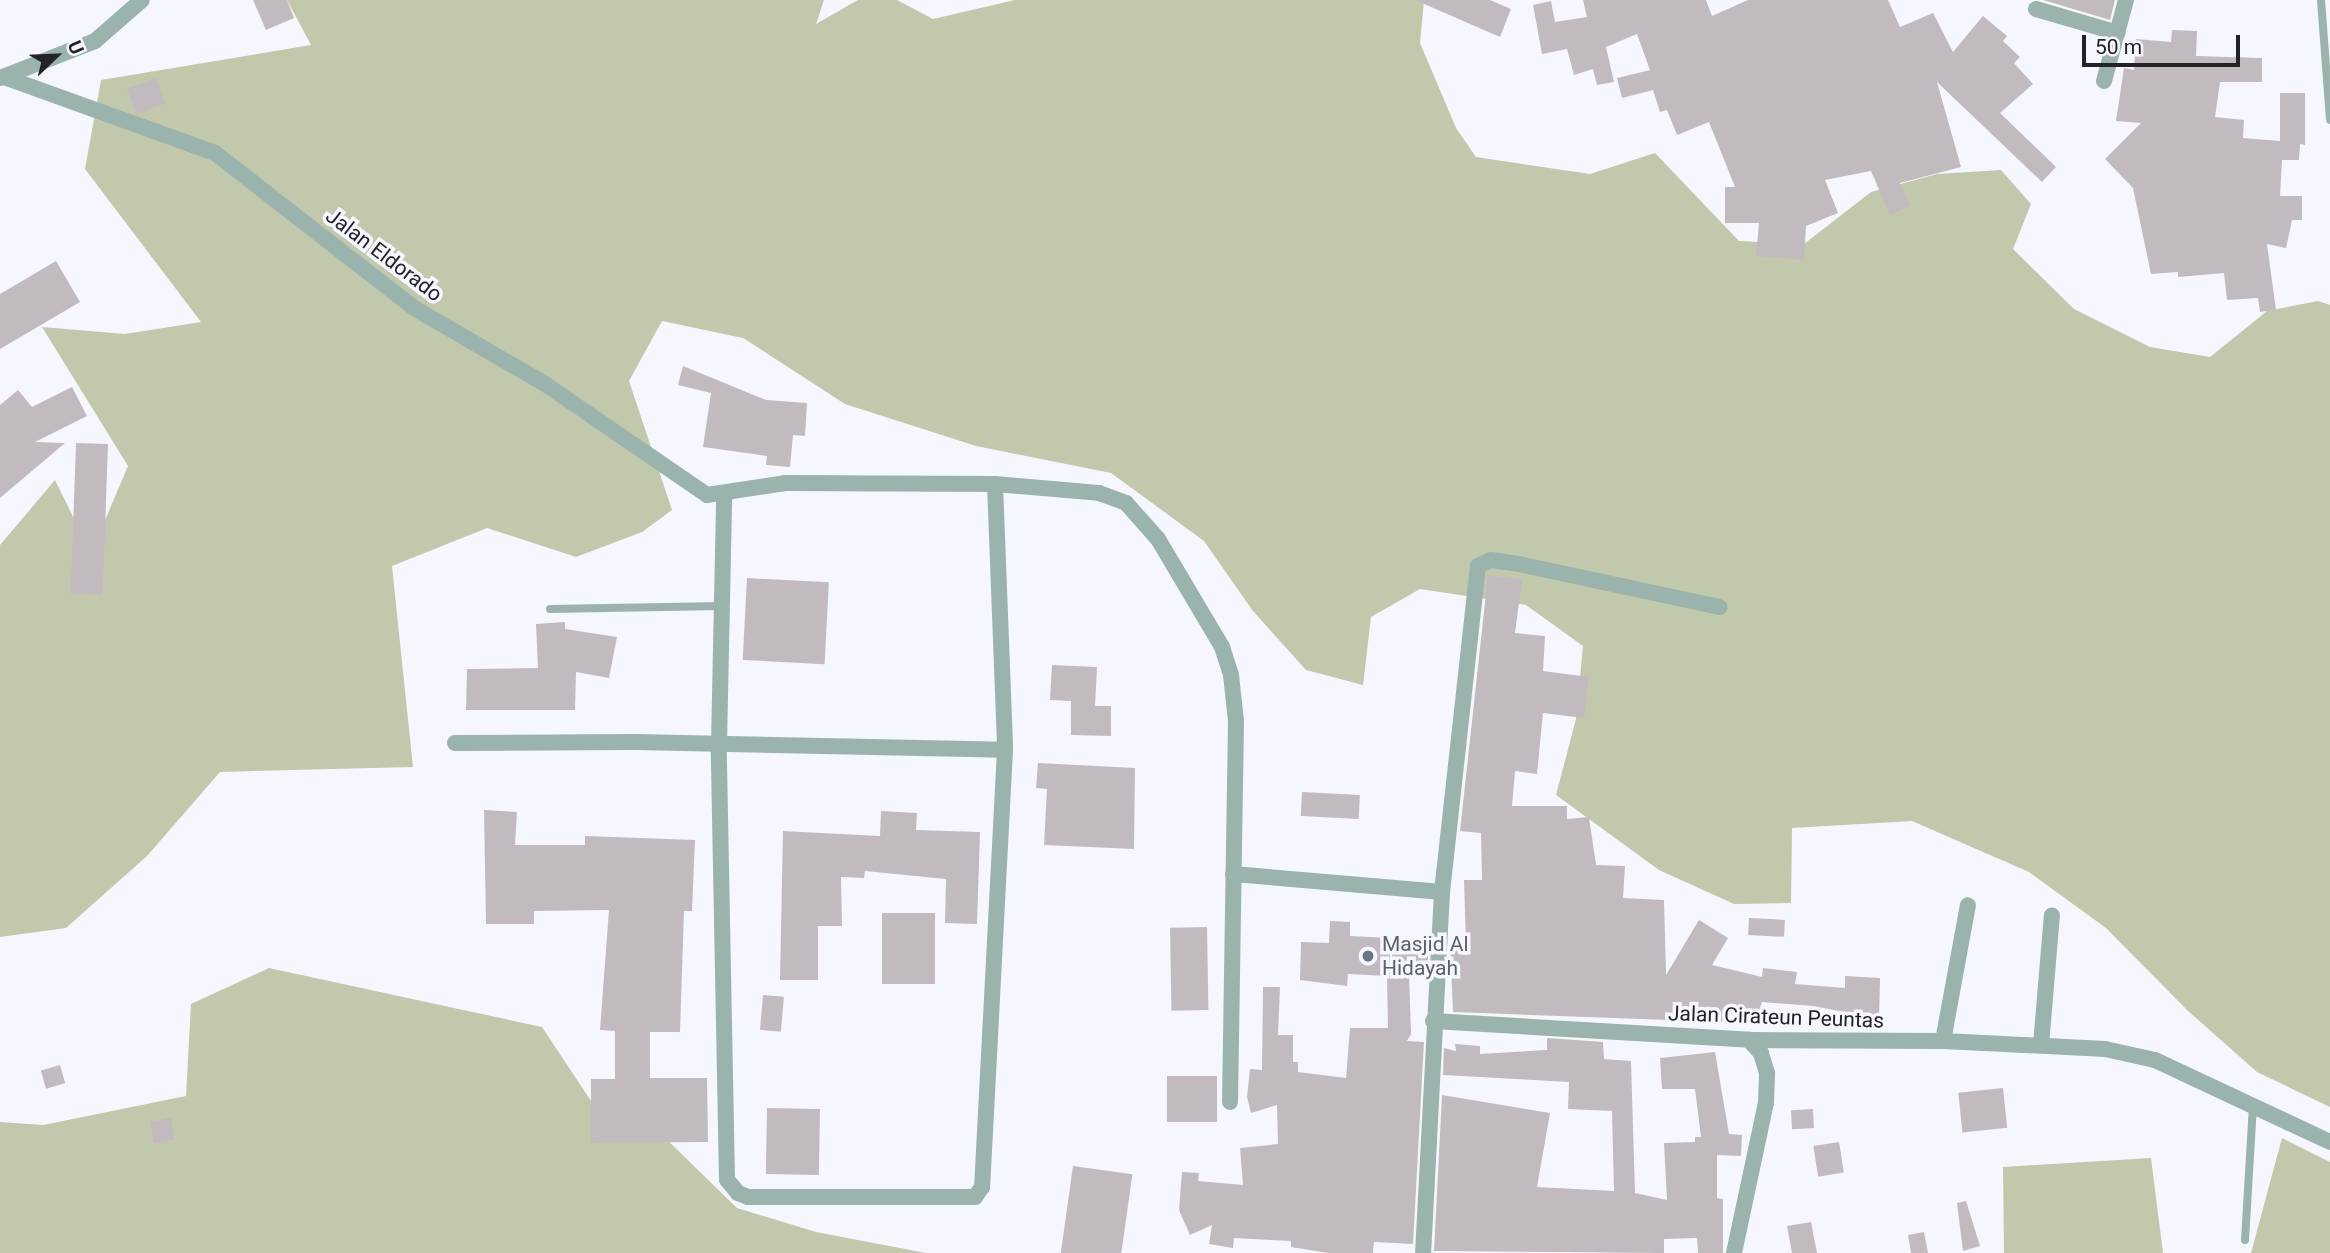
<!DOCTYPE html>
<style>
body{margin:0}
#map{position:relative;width:2330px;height:1253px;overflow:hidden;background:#f6f7fe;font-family:Roboto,sans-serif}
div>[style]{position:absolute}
.green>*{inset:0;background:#c2c8ab}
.building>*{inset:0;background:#c1bbc0;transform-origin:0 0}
.service>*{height:8px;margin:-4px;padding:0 4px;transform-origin:4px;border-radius:4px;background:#9ab3ad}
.minor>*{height:16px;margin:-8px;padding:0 8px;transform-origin:8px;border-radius:8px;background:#9ab3ad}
.dots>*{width:19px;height:19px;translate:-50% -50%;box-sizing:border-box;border:4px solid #f6f7fe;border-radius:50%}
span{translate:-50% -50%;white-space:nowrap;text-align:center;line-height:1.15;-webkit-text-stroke:7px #f6f7fe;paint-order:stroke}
.street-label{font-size:21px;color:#232326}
.worship-label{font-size:21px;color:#5b616d}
.left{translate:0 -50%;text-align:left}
.north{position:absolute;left:21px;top:21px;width:70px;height:70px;-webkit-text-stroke:5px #f6f7fe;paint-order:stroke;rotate:67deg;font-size:19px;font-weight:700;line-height:28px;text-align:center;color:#232326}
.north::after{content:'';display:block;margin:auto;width:24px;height:32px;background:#232326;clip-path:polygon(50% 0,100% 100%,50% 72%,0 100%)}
.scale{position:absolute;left:2082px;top:35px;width:158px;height:32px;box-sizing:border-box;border:4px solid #232326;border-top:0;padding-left:9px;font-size:21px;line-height:24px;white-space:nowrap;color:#232326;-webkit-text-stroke:5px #f6f7fe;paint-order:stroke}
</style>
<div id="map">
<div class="green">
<i style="clip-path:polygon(287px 0,824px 0,816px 24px,858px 0,897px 0,933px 19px,1015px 0,1424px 0,1420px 43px,1456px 128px,1476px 157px,1590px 174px,1655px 153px,1739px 241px,1804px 244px,1871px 192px,1937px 174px,2001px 170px,2031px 204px,2013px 249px,2074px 309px,2150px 347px,2210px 357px,2267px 311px,2318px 301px,2330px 305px,2330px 1107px,2257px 1072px,2187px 1010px,2106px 928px,2029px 872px,1912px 821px,1792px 828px,1791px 903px,1734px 904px,1659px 870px,1556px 795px,1576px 719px,1583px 646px,1526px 605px,1420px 589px,1371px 617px,1363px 685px,1306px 670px,1253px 611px,1204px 541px,1111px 473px,976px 446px,845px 404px,743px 338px,662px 321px,629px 381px,672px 510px,642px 532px,576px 557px,487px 528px,392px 566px,413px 767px,220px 772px,147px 856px,66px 928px,0 937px,0 545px,55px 480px,91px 553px,128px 466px,42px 327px,125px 334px,201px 322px,85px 169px,101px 80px,311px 45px)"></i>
<i style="clip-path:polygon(269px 968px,542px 1027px,599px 1113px,657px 1130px,737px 1208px,816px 1232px,926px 1253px,0 1253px,0 1122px,43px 1125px,186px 1096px,191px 1004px)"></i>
<i style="clip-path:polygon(2282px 1138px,2330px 1162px,2330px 1253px,2251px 1253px)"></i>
<i style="clip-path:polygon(2151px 1158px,2163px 1253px,2004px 1253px,2003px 1167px)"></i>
</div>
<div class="building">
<i style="clip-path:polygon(253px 0,287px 0,294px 18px,266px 30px)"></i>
<i style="clip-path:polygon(1415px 0,1490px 0,1511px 9px,1500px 37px)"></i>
<i style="clip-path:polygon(1583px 0,1706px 0,1712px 16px,1748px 0,1888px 0,1900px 27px,1933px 13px,1953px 52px,1983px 16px,2007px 36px,2003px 41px,2020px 57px,2014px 63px,2033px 84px,2000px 113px,2056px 167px,2042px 182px,1937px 82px,1961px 167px,1900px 183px,1910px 206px,1890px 215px,1871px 171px,1825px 180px,1838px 213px,1806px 226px,1804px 260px,1756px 256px,1759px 223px,1725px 223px,1725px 187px,1735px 187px,1709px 122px,1677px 135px,1667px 110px,1660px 112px,1653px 90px,1622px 98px,1617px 78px,1650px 70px,1637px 34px,1606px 47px,1614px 82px,1597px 85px,1593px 69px,1574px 75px,1567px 49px,1542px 54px,1533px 5px,1551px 1px,1555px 22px,1587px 17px)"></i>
<i style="clip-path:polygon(2043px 0,2115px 0,2110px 20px)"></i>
<i style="clip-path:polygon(2172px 30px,2197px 31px,2196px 56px,2262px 58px,2262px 82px,2220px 82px,2215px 117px,2244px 120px,2243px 138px,2280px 141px,2280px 93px,2305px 93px,2305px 145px,2300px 144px,2299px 160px,2282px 160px,2280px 196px,2302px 196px,2302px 220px,2292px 220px,2286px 248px,2267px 244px,2276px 310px,2260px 312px,2258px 298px,2227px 300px,2224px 273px,2178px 277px,2178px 272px,2151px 274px,2133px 188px,2105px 159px,2141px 123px,2116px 121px,2124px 68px,2134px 70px,2136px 39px,2171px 42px)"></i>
<i style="left:156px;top:78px;width:27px;height:31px;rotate:70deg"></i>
<i style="clip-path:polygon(56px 261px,80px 302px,0 349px,0 294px)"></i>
<i style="clip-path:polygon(683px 366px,766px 400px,807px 403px,805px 436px,793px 435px,790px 467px,766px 465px,767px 456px,703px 447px,711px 393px,678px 385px)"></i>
<i style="clip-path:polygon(72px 387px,87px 416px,35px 442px,65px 443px,0 498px,0 405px,18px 390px,32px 407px)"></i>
<i style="left:76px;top:443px;width:32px;height:151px;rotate:2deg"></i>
<i style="clip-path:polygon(1488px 575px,1522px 580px,1515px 633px,1545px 636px,1543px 671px,1589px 677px,1584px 718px,1543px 713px,1537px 774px,1515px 771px,1512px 806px,1567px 806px,1567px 819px,1589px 817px,1596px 865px,1625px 866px,1623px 898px,1664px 900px,1666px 975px,1699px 920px,1728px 938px,1712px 965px,1762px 977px,1763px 968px,1797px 972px,1795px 984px,1845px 988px,1845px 976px,1880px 978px,1879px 1022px,1843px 1020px,1844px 1012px,1813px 1006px,1762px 1002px,1757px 1021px,1724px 1012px,1722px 1022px,1453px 1012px,1450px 942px,1466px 944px,1464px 880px,1482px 880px,1481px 833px,1460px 831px)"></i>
<i style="left:747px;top:578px;width:82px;height:82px;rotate:3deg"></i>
<i style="clip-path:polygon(565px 622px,565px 629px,617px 637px,609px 678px,576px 672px,575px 710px,466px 710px,467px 669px,538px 668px,536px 624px)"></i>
<i style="clip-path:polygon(1052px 665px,1097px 667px,1095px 706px,1111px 706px,1111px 736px,1071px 735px,1071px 701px,1050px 700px)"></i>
<i style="clip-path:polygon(1038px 763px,1135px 768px,1134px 849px,1044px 845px,1047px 789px,1036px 788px)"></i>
<i style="left:1302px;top:792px;width:58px;height:24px;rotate:3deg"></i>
<i style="clip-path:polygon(484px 810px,517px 812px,515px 845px,585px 845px,585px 836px,695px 840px,692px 911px,684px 911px,680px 1032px,650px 1032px,650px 1078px,707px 1078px,708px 1142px,591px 1143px,591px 1079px,615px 1079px,615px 1031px,600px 1030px,609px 910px,534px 911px,534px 924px,486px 924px)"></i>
<i style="clip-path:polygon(881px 811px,917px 813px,916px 830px,980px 832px,977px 924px,945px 923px,946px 879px,865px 871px,864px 878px,841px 877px,842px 926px,818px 926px,818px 980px,780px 980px,783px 831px,880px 836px)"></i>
<i style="left:882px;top:913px;width:53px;height:71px"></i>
<i style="left:1749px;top:918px;width:36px;height:17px;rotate:3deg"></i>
<i style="clip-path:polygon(1330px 921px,1350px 922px,1350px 936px,1429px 940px,1427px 975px,1409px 973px,1411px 1034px,1407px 1041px,1424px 1042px,1413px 1244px,1374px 1242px,1373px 1253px,1328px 1253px,1291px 1247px,1291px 1241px,1234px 1238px,1233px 1248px,1209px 1244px,1212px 1225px,1190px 1235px,1179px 1210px,1182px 1172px,1199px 1173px,1198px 1181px,1243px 1185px,1240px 1148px,1278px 1144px,1277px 1105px,1251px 1113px,1247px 1097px,1250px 1069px,1262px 1070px,1263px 987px,1280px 987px,1278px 1035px,1293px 1035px,1293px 1062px,1298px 1062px,1298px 1072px,1346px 1078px,1350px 1028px,1388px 1028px,1387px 976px,1348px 974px,1347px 986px,1300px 980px,1301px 942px,1329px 943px)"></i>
<i style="left:1207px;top:927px;width:83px;height:37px;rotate:89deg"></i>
<i style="left:763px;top:995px;width:21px;height:35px;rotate:5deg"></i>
<i style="clip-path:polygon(1547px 1038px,1603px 1042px,1604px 1059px,1631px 1061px,1635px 1193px,1667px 1200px,1664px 1143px,1695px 1142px,1695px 1137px,1701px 1137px,1695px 1089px,1662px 1089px,1660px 1058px,1715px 1052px,1729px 1134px,1742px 1135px,1741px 1156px,1717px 1155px,1717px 1198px,1723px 1199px,1723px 1253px,1698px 1253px,1697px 1238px,1664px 1239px,1664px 1253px,1434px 1251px,1442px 1095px,1550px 1113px,1537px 1187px,1614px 1191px,1612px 1111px,1568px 1109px,1569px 1082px,1443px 1075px,1444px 1048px,1456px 1051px,1455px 1044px,1480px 1046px,1480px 1054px,1547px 1050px)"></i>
<i style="left:60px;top:1065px;width:19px;height:20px;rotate:74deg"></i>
<i style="left:1167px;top:1076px;width:50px;height:46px"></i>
<i style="left:2003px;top:1088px;width:40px;height:45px;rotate:84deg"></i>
<i style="left:767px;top:1108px;width:53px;height:66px;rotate:1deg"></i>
<i style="left:1813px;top:1109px;width:19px;height:22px;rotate:87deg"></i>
<i style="left:171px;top:1118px;width:22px;height:21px;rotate:80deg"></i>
<i style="left:1839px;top:1142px;width:31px;height:26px;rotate:81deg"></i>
<i style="left:1073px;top:1166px;width:60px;height:88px;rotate:8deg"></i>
<i style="clip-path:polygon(1966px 1201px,1980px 1246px,1963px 1251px,1957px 1203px)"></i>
<i style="clip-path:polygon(1811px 1222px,1817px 1253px,1792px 1253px,1787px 1226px)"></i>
<i style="clip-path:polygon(1924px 1232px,1928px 1253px,1911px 1253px,1908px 1235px)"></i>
</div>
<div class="service">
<i style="left:2321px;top:0;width:120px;rotate:85.7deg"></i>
<i style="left:550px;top:609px;width:172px;rotate:-1deg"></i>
<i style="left:2245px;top:1240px;width:133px;rotate:-86.6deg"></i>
</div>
<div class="minor">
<i style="left:2036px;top:9px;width:85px;rotate:16.3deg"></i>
<i style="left:4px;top:77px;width:224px;rotate:19.8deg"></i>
<i style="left:215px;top:153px;width:252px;rotate:37.9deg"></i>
<i style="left:414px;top:308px;width:151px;rotate:30.1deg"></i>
<i style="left:545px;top:384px;width:196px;rotate:34.4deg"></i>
<i style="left:707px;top:495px;width:79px;rotate:-8.7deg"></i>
<i style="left:785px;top:483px;width:210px;rotate:0.3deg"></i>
<i style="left:995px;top:484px;width:266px;rotate:87.8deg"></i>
<i style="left:1005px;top:750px;width:438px;rotate:93deg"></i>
<i style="left:982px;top:1187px;width:12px;rotate:125deg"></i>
<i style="left:975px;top:1197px;width:227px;rotate:180deg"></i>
<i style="left:748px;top:1197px;width:11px;rotate:-158deg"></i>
<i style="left:738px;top:1193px;width:17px;rotate:-130deg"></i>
<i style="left:727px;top:1180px;width:436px;rotate:-91.1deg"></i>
<i style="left:719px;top:744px;width:249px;rotate:-88.8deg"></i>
<i style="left:0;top:78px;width:102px;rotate:-21.3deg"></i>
<i style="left:95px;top:41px;width:62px;rotate:-41.1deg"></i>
<i style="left:2104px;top:81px;width:84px;rotate:-74.8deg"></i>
<i style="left:995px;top:484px;width:104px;rotate:4.9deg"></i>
<i style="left:1099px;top:493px;width:29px;rotate:20deg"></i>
<i style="left:1126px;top:503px;width:48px;rotate:48.4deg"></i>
<i style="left:1158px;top:539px;width:126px;rotate:59.3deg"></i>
<i style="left:1222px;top:647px;width:29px;rotate:72deg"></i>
<i style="left:1231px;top:675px;width:46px;rotate:83.8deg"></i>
<i style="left:1236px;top:721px;width:381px;rotate:90.9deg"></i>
<i style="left:455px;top:743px;width:180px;rotate:-0.3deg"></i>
<i style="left:635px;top:742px;width:370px;rotate:1.2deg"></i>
<i style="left:1233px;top:874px;width:210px;rotate:4.9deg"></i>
<i style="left:1442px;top:892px;width:361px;rotate:93deg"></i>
<i style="left:1442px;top:892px;width:328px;rotate:-83.7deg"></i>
<i style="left:1478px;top:566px;width:14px;rotate:-25deg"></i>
<i style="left:1491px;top:560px;width:28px;rotate:8deg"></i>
<i style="left:1519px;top:564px;width:205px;rotate:12.1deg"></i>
<i style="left:1433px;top:1021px;width:317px;rotate:3.4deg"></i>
<i style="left:1749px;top:1040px;width:194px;rotate:0.3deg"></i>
<i style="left:1943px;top:1041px;width:162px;rotate:2.8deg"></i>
<i style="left:2105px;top:1049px;width:51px;rotate:12.4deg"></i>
<i style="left:2155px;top:1060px;width:193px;rotate:25.1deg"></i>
<i style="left:1943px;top:1041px;width:138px;rotate:-79.6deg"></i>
<i style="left:2041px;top:1045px;width:130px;rotate:-85.2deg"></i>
<i style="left:1734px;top:1253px;width:153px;rotate:-78deg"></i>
<i style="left:1766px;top:1103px;width:30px;rotate:-88deg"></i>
<i style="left:1767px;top:1073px;width:21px;rotate:-107deg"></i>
<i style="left:1761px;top:1053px;width:18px;rotate:-133deg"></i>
</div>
<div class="dots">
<i style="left:1368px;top:956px;background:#6b7280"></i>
</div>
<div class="street-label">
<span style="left:384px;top:255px;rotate:37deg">Jalan Eldorado</span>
<span style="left:1776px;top:1017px;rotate:2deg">Jalan Cirateun Peuntas</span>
</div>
<div class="worship-label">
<span class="left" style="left:1382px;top:956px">Masjid Al<br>Hidayah</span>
</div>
<div class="north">U</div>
<div class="scale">50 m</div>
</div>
